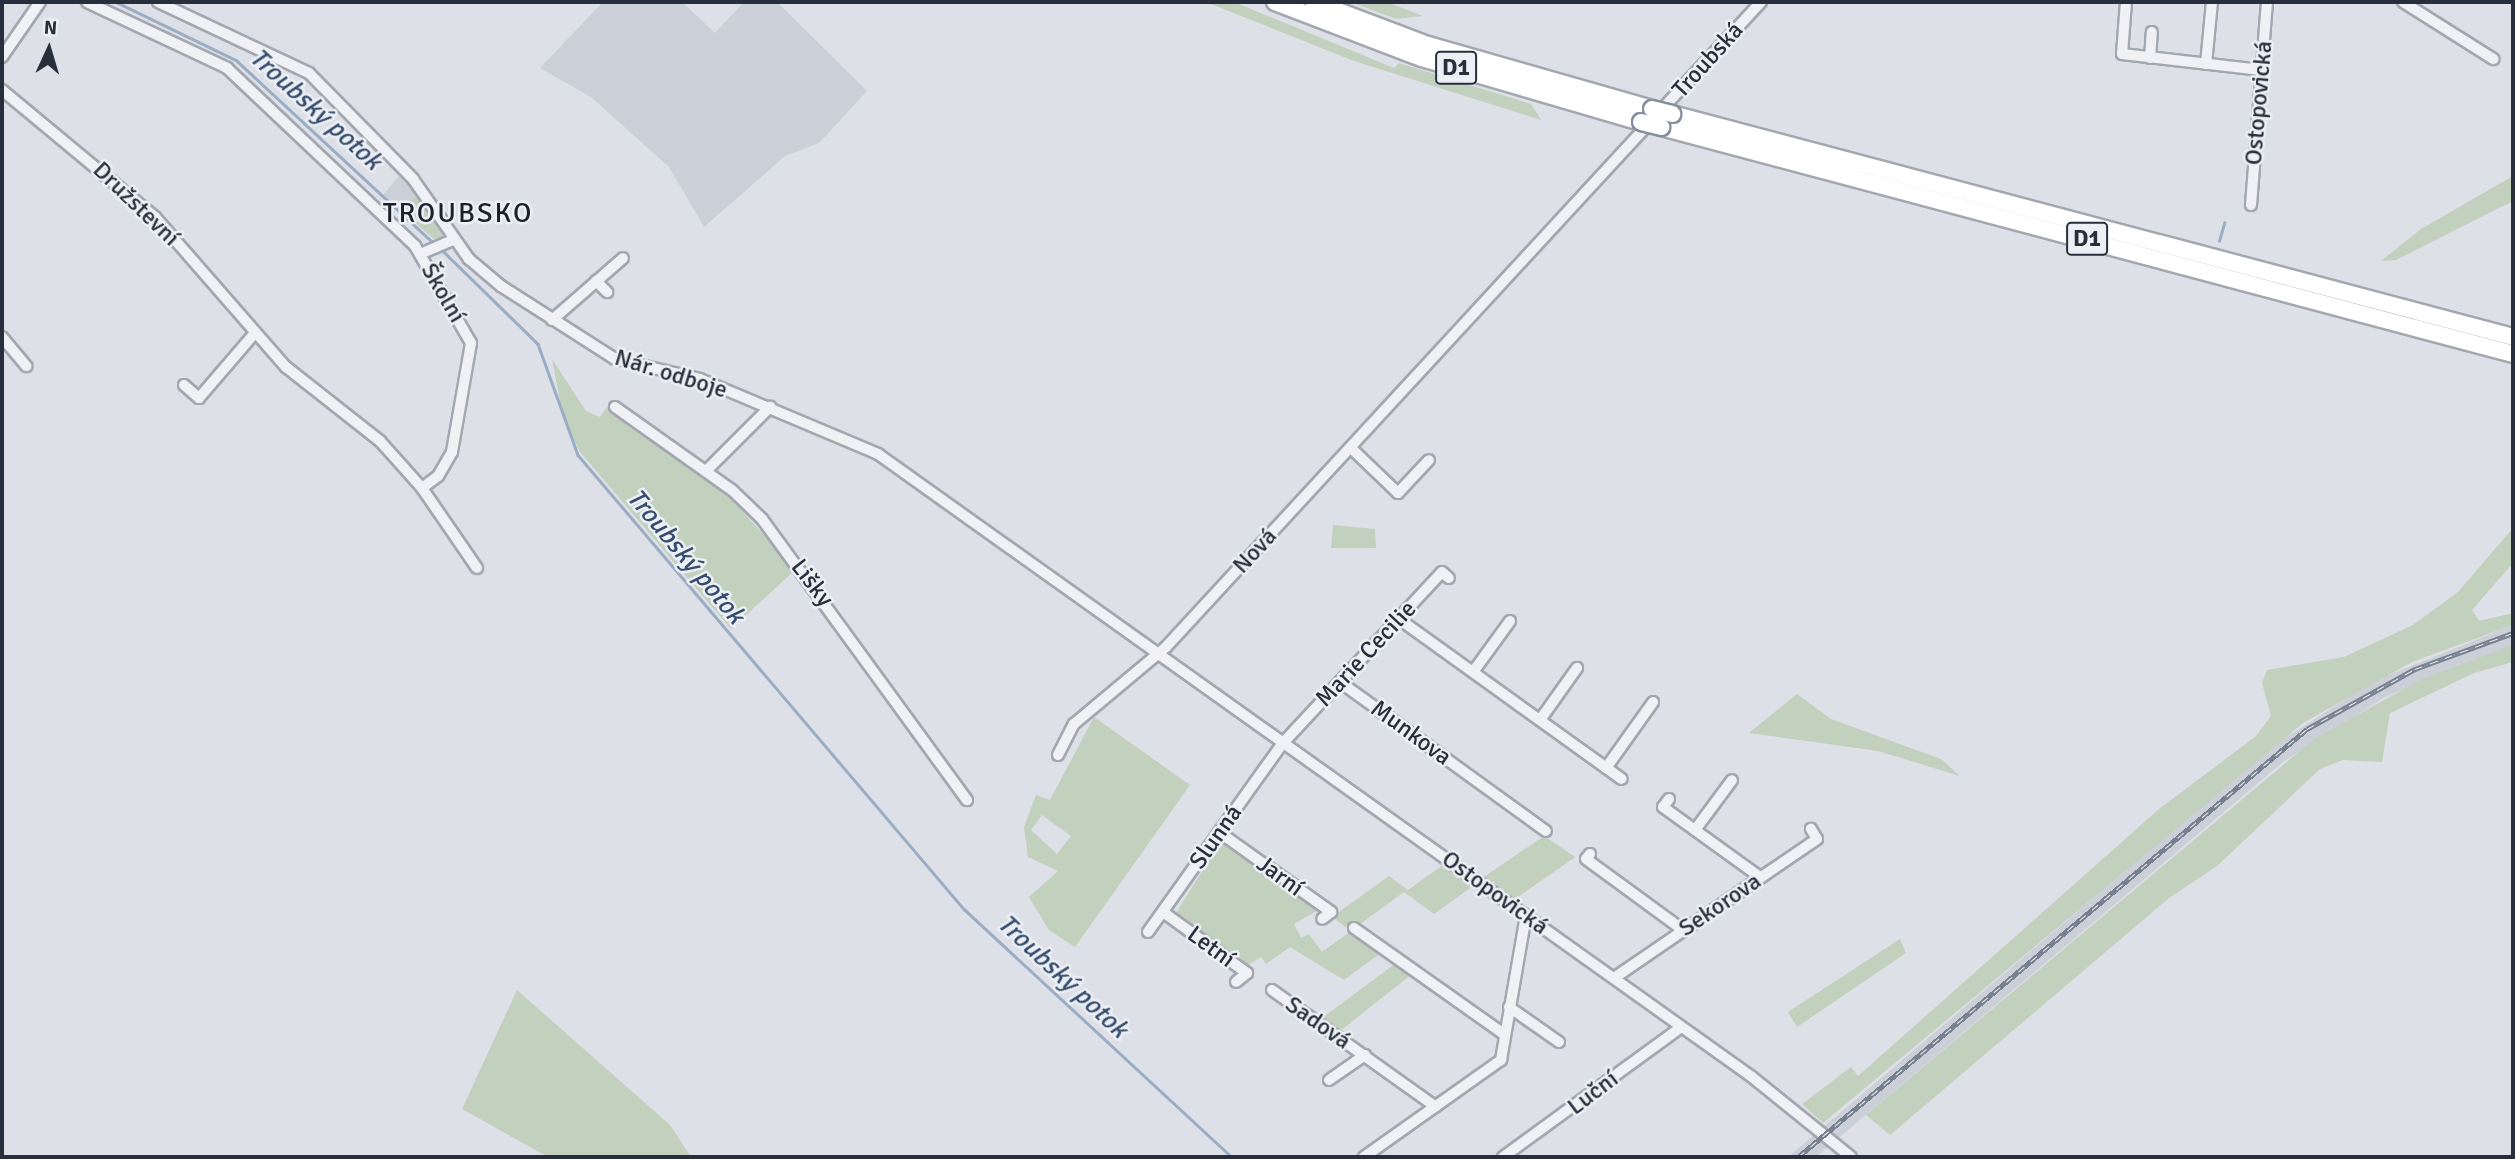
<!DOCTYPE html>
<meta charset="utf-8">
<style>
body{margin:0}
#map{position:relative;width:2515px;height:1159px;overflow:hidden;background:#dde0e6;font-family:Signika,sans-serif}
div>[style]{position:absolute}
.built>*{inset:0;background:#cbcfd8}
.green>*{inset:0;background:#c2d0be}
.stream>*{height:2.5px;margin:-1.25px;padding:0 1.25px;transform-origin:1.25px;border-radius:1.25px;background:#99adc5}
.roads{filter:drop-shadow(2px 0 #a3a7b0) drop-shadow(-2px 0 #a3a7b0) drop-shadow(0 2px #a3a7b0) drop-shadow(0 -2px #a3a7b0)}
.minor>*{height:10px;margin:-5px;padding:0 5px;transform-origin:5px;border-radius:5px;background:#eff1f5}
.highway>*{height:16px;margin:-8px;padding:0 8px;transform-origin:8px;border-radius:8px;background:#fff}
.rail>*{height:5px;margin-top:-2.5px;transform-origin:0;background:repeating-linear-gradient(90deg,#eceff4 0 8px,#77808f 0 16px);box-sizing:border-box;border-block:2px solid #77808f}
.bridges{filter:drop-shadow(2px 0 #858e9c) drop-shadow(-2px 0 #858e9c) drop-shadow(0 2px #858e9c) drop-shadow(0 -2px #858e9c)}
.highway-bridge>*{height:16px;margin:-8px;padding:0 8px;transform-origin:8px;border-radius:8px;background:#fff}
span{translate:-50% -50%;white-space:nowrap;text-align:center;line-height:1.15;-webkit-text-stroke:5px #eceff4;paint-order:stroke}
.shield-label span{padding:2px 5px;background:#eceff4;border:2px solid;border-radius:5px;-webkit-text-stroke-width:0}
.shield-label{font-size:23px;color:#272e3c;font-weight:700}
.street-label{font-size:24px;color:#272e3c}
.water-label{font-size:26px;color:#344c6d;font-style:italic}
.quarter-label{font-size:28px;color:#1a202c;letter-spacing:2px}
.frame{position:absolute;inset:0;border:4px solid #272e3c;pointer-events:none}
.north{position:absolute;left:14px;top:14px;width:70px;height:70px;-webkit-text-stroke:5px #eceff4;paint-order:stroke;rotate:4deg;font-size:19px;font-weight:700;line-height:28px;text-align:center;color:#272e3c}
.north::after{content:'';display:block;margin:auto;width:24px;height:32px;background:#272e3c;clip-path:polygon(50% 0,100% 100%,50% 72%,0 100%)}
</style>
<div id="map">
<div class="built">
<i style="clip-path:polygon(603px 2px,682px 2px,715px 33px,744px 2px,777px 2px,867px 91px,819px 143px,785px 156px,704px 227px,669px 167px,591px 97px,540px 68px)"></i>
<i style="clip-path:polygon(399px 176px,417px 194px,442px 237px,434px 239px,383px 195px)"></i>
<i style="clip-path:polygon(2513px 625px,2513px 645px,2385px 697px,2283px 762px,1816px 1157px,1788px 1157px,2271px 747px,2376px 680px)"></i>
</div>
<div class="green">
<i style="clip-path:polygon(1206px 2px,1234px 2px,1394px 68px,1399px 63px,1531px 104px,1541px 120px,1354px 61px)"></i>
<i style="clip-path:polygon(1351px 2px,1387px 2px,1423px 16px,1396px 19px)"></i>
<i style="clip-path:polygon(2513px 176px,2513px 201px,2396px 260px,2381px 261px,2421px 229px)"></i>
<i style="clip-path:polygon(417px 194px,442px 233px,442px 237px,434px 239px,401px 210px)"></i>
<i style="clip-path:polygon(552px 359px,586px 411px,600px 417px,610px 403px,613px 412px,721px 487px,795px 570px,731px 629px,580px 452px,564px 421px)"></i>
<i style="clip-path:polygon(1333px 525px,1375px 529px,1376px 548px,1331px 548px)"></i>
<i style="clip-path:polygon(2513px 528px,2513px 563px,2472px 610px,2479px 621px,2513px 613px,2513px 625px,2412px 662px,2303px 723px,1823px 1123px,1802px 1104px,1851px 1067px,1858px 1076px,2159px 809px,2256px 736px,2271px 716px,2262px 683px,2267px 670px,2344px 657px,2413px 625px,2458px 592px)"></i>
<i style="clip-path:polygon(2513px 645px,2513px 662px,2474px 673px,2390px 713px,2382px 762px,2343px 760px,2320px 769px,2217px 866px,2169px 898px,1890px 1135px,1866px 1115px,2314px 739px,2420px 680px)"></i>
<i style="clip-path:polygon(1797px 694px,1831px 719px,1941px 759px,1960px 776px,1878px 751px,1749px 733px)"></i>
<i style="clip-path:polygon(evenodd,1094px 717px,1190px 785px,1075px 947px,1049px 930px,1029px 897px,1058px 871px,1028px 857px,1024px 827px,1036px 795px,1050px 800px,1094px 717px,1042px 815px,1071px 836px,1057px 854px,1031px 830px,1042px 815px)"></i>
<i style="clip-path:polygon(1544px 836px,1575px 857px,1515px 899px,1484px 877px)"></i>
<i style="clip-path:polygon(1222px 839px,1315px 905px,1318px 910px,1294px 924px,1301px 938px,1309px 934px,1322px 952px,1351px 931px,1332px 917px,1389px 876px,1408px 890px,1443px 865px,1473px 886px,1434px 914px,1404px 892px,1352px 930px,1382px 952px,1344px 980px,1290px 947px,1266px 964px,1261px 957px,1248px 965px,1176px 913px)"></i>
<i style="clip-path:polygon(1900px 939px,1906px 953px,1797px 1027px,1788px 1012px)"></i>
<i style="clip-path:polygon(1396px 963px,1412px 974px,1340px 1031px,1322px 1018px)"></i>
<i style="clip-path:polygon(517px 990px,670px 1125px,691px 1157px,548px 1157px,462px 1109px)"></i>
</div>
<div class="stream">
<i style="left:116px;top:2px;width:133px;rotate:25.8deg"></i>
<i style="left:236px;top:60px;width:272px;rotate:42.8deg"></i>
<i style="left:2219px;top:241px;width:19px;rotate:-74deg"></i>
<i style="left:441px;top:249px;width:136px;rotate:44.4deg"></i>
<i style="left:538px;top:344px;width:118px;rotate:70.2deg"></i>
<i style="left:578px;top:455px;width:596px;rotate:49.63deg"></i>
<i style="left:964px;top:909px;width:365px;rotate:42.8deg"></i>
</div>
<div class="roads">
<div class="minor">
<i style="left:87px;top:2px;width:155px;rotate:25.2deg"></i>
<i style="left:227px;top:68px;width:259px;rotate:43.4deg"></i>
<i style="left:415px;top:246px;width:112px;rotate:60deg"></i>
<i style="left:471px;top:343px;width:111px;rotate:99.9deg"></i>
<i style="left:452px;top:452px;width:28px;rotate:120deg"></i>
<i style="left:438px;top:476px;width:20px;rotate:143deg"></i>
<i style="left:158px;top:2px;width:167px;rotate:25.2deg"></i>
<i style="left:309px;top:73px;width:148px;rotate:45.5deg"></i>
<i style="left:413px;top:179px;width:98px;rotate:55deg"></i>
<i style="left:469px;top:259px;width:42px;rotate:40.2deg"></i>
<i style="left:501px;top:286px;width:135px;rotate:32.6deg"></i>
<i style="left:615px;top:359px;width:87px;rotate:13.2deg"></i>
<i style="left:700px;top:379px;width:193px;rotate:22.8deg"></i>
<i style="left:878px;top:454px;width:1073px;rotate:35.48deg"></i>
<i style="left:1752px;top:1077px;width:127px;rotate:38.9deg"></i>
<i style="left:2126px;top:2px;width:52px;rotate:94.4deg"></i>
<i style="left:2122px;top:54px;width:140px;rotate:6.6deg"></i>
<i style="left:2403px;top:2px;width:107px;rotate:32.3deg"></i>
<i style="left:2px;top:57px;width:67px;rotate:-55.4deg"></i>
<i style="left:2150px;top:58px;width:26px;rotate:-86deg"></i>
<i style="left:2206px;top:64px;width:62px;rotate:-84.5deg"></i>
<i style="left:2px;top:90px;width:199px;rotate:39.7deg"></i>
<i style="left:155px;top:217px;width:199px;rotate:48.9deg"></i>
<i style="left:286px;top:367px;width:120px;rotate:38.2deg"></i>
<i style="left:380px;top:441px;width:63px;rotate:48.2deg"></i>
<i style="left:422px;top:488px;width:97px;rotate:55.5deg"></i>
<i style="left:2251px;top:205px;width:204px;rotate:-85.5deg"></i>
<i style="left:420px;top:254px;width:36px;rotate:-23deg"></i>
<i style="left:596px;top:281px;width:16px;rotate:45deg"></i>
<i style="left:552px;top:320px;width:94px;rotate:-41.1deg"></i>
<i style="left:2px;top:337px;width:38px;rotate:50deg"></i>
<i style="left:184px;top:385px;width:20px;rotate:41deg"></i>
<i style="left:199px;top:398px;width:84px;rotate:-49.3deg"></i>
<i style="left:615px;top:407px;width:143px;rotate:35.4deg"></i>
<i style="left:732px;top:490px;width:42px;rotate:44deg"></i>
<i style="left:762px;top:519px;width:348px;rotate:53.9deg"></i>
<i style="left:1351px;top:448px;width:65px;rotate:43.8deg"></i>
<i style="left:1398px;top:493px;width:45px;rotate:-46.8deg"></i>
<i style="left:706px;top:471px;width:91px;rotate:-45deg"></i>
<i style="left:1399px;top:619px;width:274px;rotate:35.7deg"></i>
<i style="left:1473px;top:672px;width:63px;rotate:-54deg"></i>
<i style="left:1340px;top:682px;width:254px;rotate:35.9deg"></i>
<i style="left:1540px;top:720px;width:64px;rotate:-54.6deg"></i>
<i style="left:1058px;top:755px;width:35px;rotate:-63deg"></i>
<i style="left:1074px;top:724px;width:120px;rotate:-39.9deg"></i>
<i style="left:1166px;top:647px;width:878px;rotate:-47.31deg"></i>
<i style="left:1606px;top:768px;width:81px;rotate:-54.5deg"></i>
<i style="left:1669px;top:799px;width:10px;rotate:127deg"></i>
<i style="left:1663px;top:807px;width:120px;rotate:35.8deg"></i>
<i style="left:1695px;top:830px;width:62px;rotate:-53.5deg"></i>
<i style="left:1219px;top:832px;width:138px;rotate:35.5deg"></i>
<i style="left:1331px;top:912px;width:11px;rotate:142deg"></i>
<i style="left:1590px;top:854px;width:6px;rotate:129deg"></i>
<i style="left:1586px;top:859px;width:120px;rotate:36.2deg"></i>
<i style="left:1163px;top:912px;width:104px;rotate:36deg"></i>
<i style="left:1247px;top:973px;width:14px;rotate:141deg"></i>
<i style="left:1354px;top:928px;width:185px;rotate:35.3deg"></i>
<i style="left:1148px;top:932px;width:232px;rotate:-54.5deg"></i>
<i style="left:1283px;top:743px;width:233px;rotate:-47.1deg"></i>
<i style="left:1442px;top:572px;width:9px;rotate:41deg"></i>
<i style="left:1614px;top:978px;width:246px;rotate:-34.4deg"></i>
<i style="left:1817px;top:839px;width:12px;rotate:-121deg"></i>
<i style="left:1272px;top:990px;width:201px;rotate:35.5deg"></i>
<i style="left:1509px;top:1007px;width:61px;rotate:35deg"></i>
<i style="left:1329px;top:1080px;width:44px;rotate:-34.8deg"></i>
<i style="left:1364px;top:1157px;width:168px;rotate:-35.3deg"></i>
<i style="left:1501px;top:1060px;width:146px;rotate:-80.2deg"></i>
<i style="left:1503px;top:1157px;width:220px;rotate:-36.1deg"></i>
</div>
<div class="highway">
<i style="left:1275px;top:2px;width:157px;rotate:20.9deg"></i>
<i style="left:1422px;top:58px;width:228px;rotate:16.3deg"></i>
<i style="left:1314px;top:2px;width:122px;rotate:20.7deg"></i>
<i style="left:1428px;top:45px;width:233px;rotate:15.9deg"></i>
<i style="left:1672px;top:114px;width:870px;rotate:14.85deg"></i>
<i style="left:1661px;top:127px;width:882px;rotate:14.92deg"></i>
</div>
</div>
<div class="rail">
<i style="left:1798px;top:1157px;width:665px;rotate:-40.06deg"></i>
<i style="left:2307px;top:729px;width:124px;rotate:-29.1deg"></i>
<i style="left:2415px;top:669px;width:104px;rotate:-20.2deg"></i>
</div>
<div class="bridges">
<div class="highway-bridge">
<i style="left:1652px;top:109px;width:21px;rotate:14deg"></i>
<i style="left:1641px;top:122px;width:21px;rotate:14deg"></i>
</div>
</div>
<div class="shield-label">
<span style="left:1456px;top:68px">D1</span>
<span style="left:2087px;top:239px">D1</span>
</div>
<div class="street-label">
<span style="left:1708px;top:60px;rotate:-48deg">Troubská</span>
<span style="left:2259px;top:103px;rotate:-85deg">Ostopovická</span>
<span style="left:136px;top:204px;rotate:44deg">Družstevní</span>
<span style="left:443px;top:293px;rotate:60deg">Školní</span>
<span style="left:671px;top:374px;rotate:17deg">Nár. odboje</span>
<span style="left:1255px;top:551px;rotate:-47deg">Nová</span>
<span style="left:812px;top:583px;rotate:52deg">Lišky</span>
<span style="left:1366px;top:654px;rotate:-47deg">Marie Cecilie</span>
<span style="left:1411px;top:733px;rotate:36deg">Munkova</span>
<span style="left:1216px;top:837px;rotate:-55deg">Slunná</span>
<span style="left:1280px;top:876px;rotate:36deg">Jarní</span>
<span style="left:1495px;top:893px;rotate:36deg">Ostopovická</span>
<span style="left:1720px;top:905px;rotate:-34deg">Sekorova</span>
<span style="left:1211px;top:947px;rotate:36deg">Letní</span>
<span style="left:1318px;top:1023px;rotate:35deg">Sadová</span>
<span style="left:1593px;top:1093px;rotate:-37deg">Luční</span>
</div>
<div class="water-label">
<span style="left:315px;top:110px;rotate:42deg">Troubský potok</span>
<span style="left:685px;top:557px;rotate:50deg">Troubský potok</span>
<span style="left:1062px;top:977px;rotate:43deg">Troubský potok</span>
</div>
<div class="quarter-label">
<span style="left:458px;top:213px">TROUBSKO</span>
</div>
<div class="frame"></div>
<div class="north">N</div>
</div>
